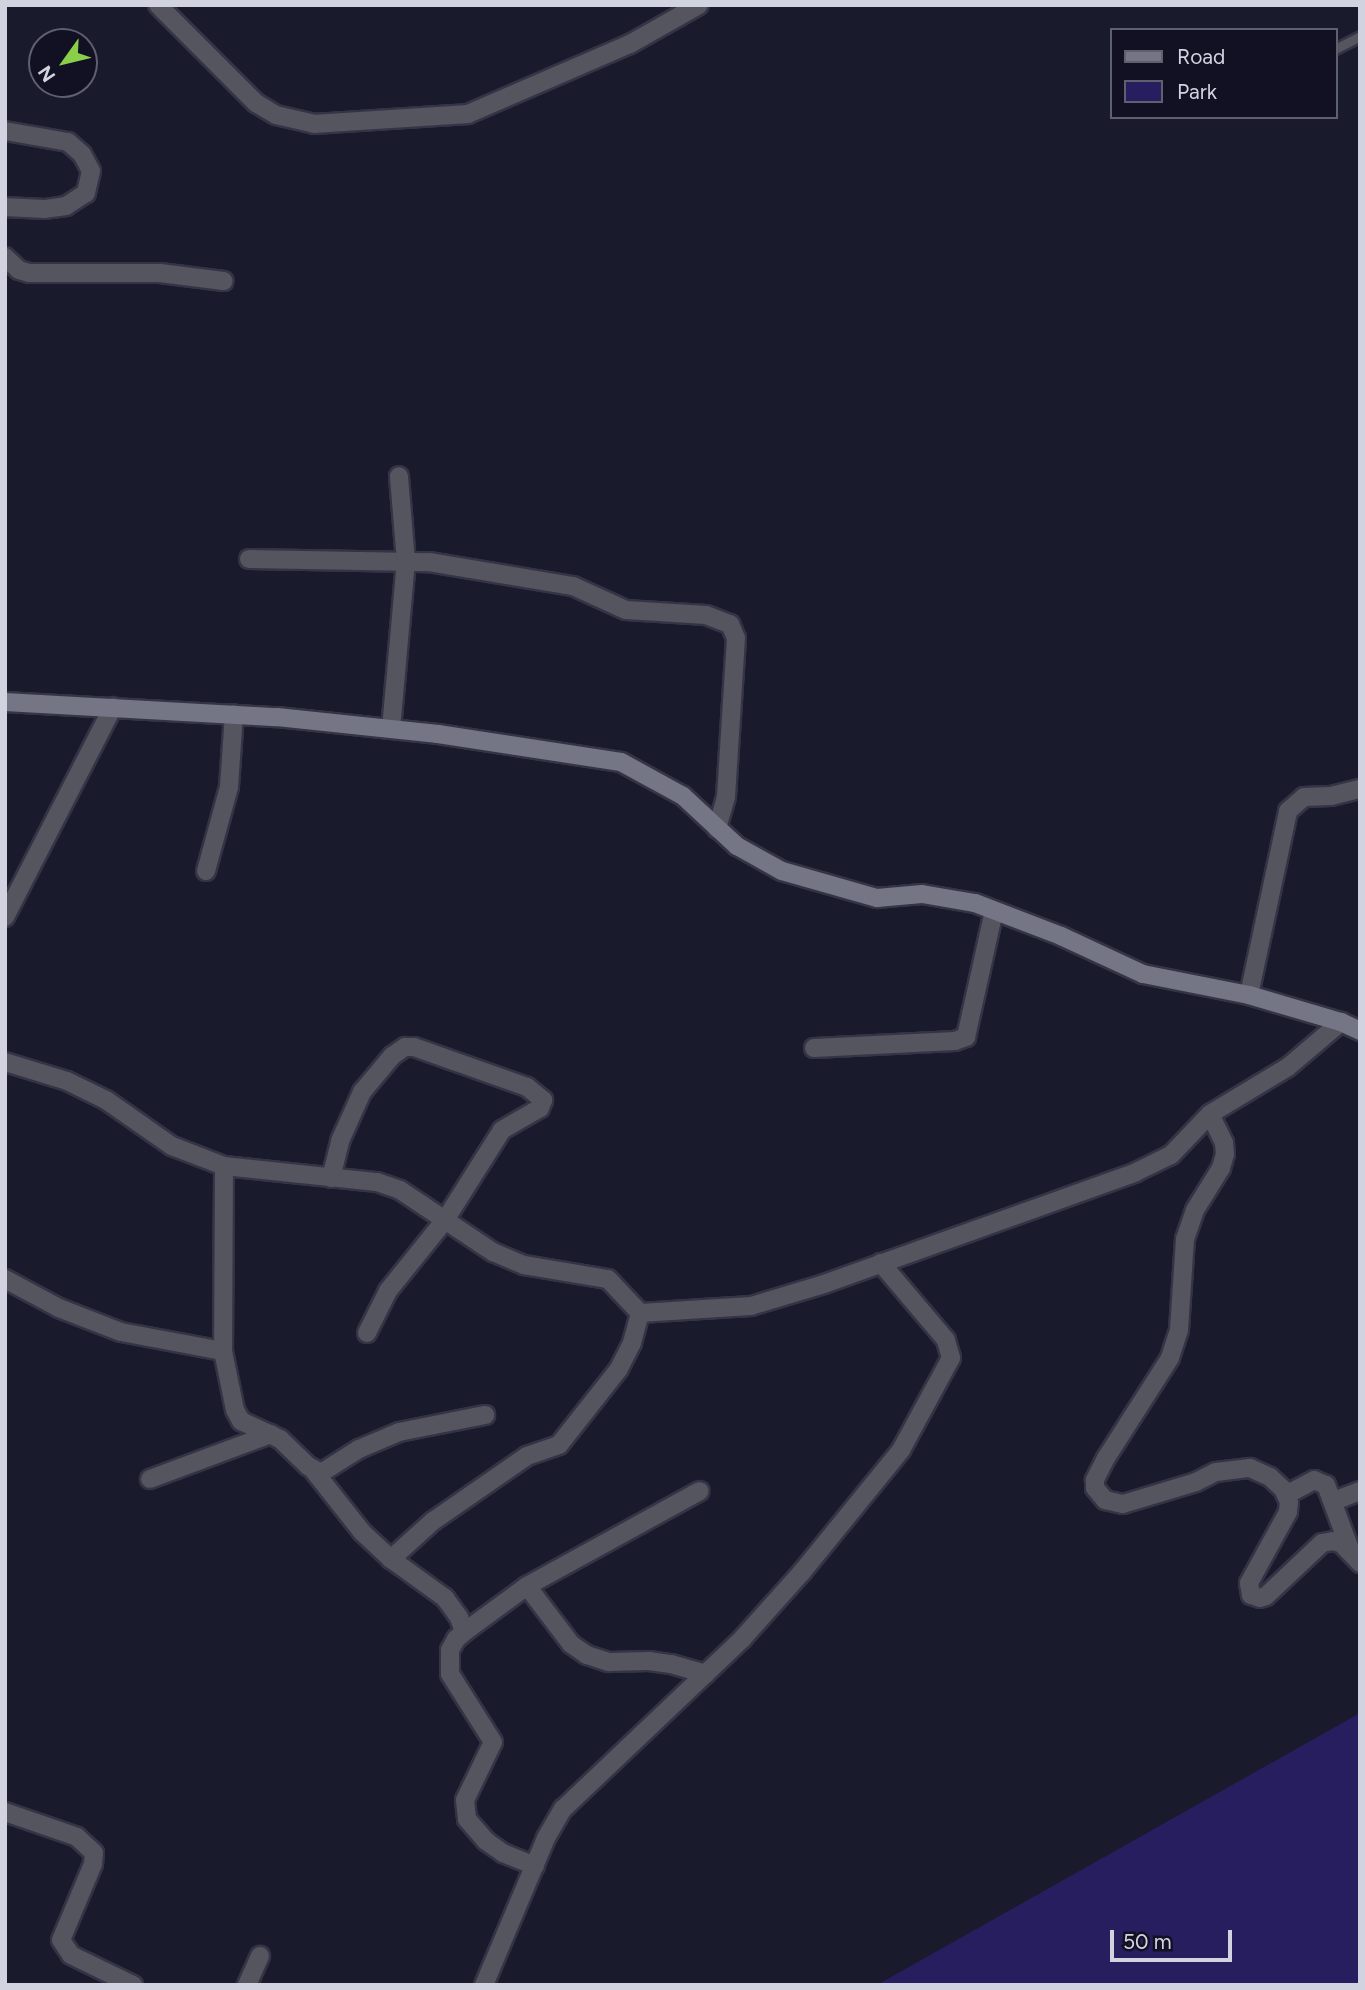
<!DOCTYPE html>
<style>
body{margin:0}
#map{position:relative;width:1365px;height:1990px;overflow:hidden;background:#1a1a2d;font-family:Figtree,sans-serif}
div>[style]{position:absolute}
.green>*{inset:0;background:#271e60}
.roads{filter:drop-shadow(2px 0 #343446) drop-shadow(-2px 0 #343446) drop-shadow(0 2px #343446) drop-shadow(0 -2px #343446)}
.lane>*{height:9px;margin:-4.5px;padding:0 4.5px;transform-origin:4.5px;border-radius:4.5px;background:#54555f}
.street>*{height:18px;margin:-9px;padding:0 9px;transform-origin:9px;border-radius:9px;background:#54555f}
.secondary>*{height:18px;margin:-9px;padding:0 9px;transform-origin:9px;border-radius:9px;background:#747585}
span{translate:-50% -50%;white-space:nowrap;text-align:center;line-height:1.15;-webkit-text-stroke:7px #111123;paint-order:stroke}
.frame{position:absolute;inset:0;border:7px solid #d2d3e0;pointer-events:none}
.legend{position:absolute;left:1110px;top:28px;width:228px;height:91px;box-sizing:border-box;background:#111123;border:2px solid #5e5f6f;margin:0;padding:9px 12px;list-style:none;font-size:21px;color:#d2d3e0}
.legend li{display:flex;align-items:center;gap:14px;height:35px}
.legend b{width:35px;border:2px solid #5e5f6f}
.north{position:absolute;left:28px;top:28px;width:70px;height:70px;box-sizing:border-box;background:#111123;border:2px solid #5e5f6f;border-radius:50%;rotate:236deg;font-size:19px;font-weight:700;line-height:28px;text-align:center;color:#d2d3e0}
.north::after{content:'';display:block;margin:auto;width:24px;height:32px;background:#89cf49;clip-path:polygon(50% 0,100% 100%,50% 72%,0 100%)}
.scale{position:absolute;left:1110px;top:1930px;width:122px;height:32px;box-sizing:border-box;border:4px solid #d2d3e0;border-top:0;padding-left:9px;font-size:21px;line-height:24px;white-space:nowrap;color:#d2d3e0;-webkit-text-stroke:5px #111123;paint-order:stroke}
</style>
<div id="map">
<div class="green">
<i style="clip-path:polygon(1360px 1713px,1360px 1985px,877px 1985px)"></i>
</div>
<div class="roads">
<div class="lane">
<i style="left:1335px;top:49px;width:28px;rotate:-27deg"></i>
</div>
<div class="street">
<i style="left:158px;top:5px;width:139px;rotate:45deg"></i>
<i style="left:256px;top:103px;width:23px;rotate:31deg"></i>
<i style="left:276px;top:115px;width:39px;rotate:13deg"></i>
<i style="left:314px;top:124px;width:154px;rotate:-3.7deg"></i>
<i style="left:468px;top:114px;width:176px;rotate:-23.4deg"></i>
<i style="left:630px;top:44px;width:79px;rotate:-29.5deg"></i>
<i style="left:5px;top:131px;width:64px;rotate:9.9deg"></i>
<i style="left:68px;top:142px;width:18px;rotate:41deg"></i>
<i style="left:82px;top:154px;width:19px;rotate:62deg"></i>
<i style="left:91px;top:171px;width:23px;rotate:103deg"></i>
<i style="left:86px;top:193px;width:24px;rotate:147deg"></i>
<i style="left:66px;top:206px;width:22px;rotate:172deg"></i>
<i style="left:44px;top:209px;width:39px;rotate:-177deg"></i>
<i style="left:5px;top:257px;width:19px;rotate:43deg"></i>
<i style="left:19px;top:270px;width:10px;rotate:17deg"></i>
<i style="left:29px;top:273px;width:131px"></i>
<i style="left:160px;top:273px;width:64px;rotate:7.2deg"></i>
<i style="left:249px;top:559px;width:180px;rotate:1deg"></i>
<i style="left:429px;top:562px;width:146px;rotate:9.5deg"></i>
<i style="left:573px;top:586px;width:58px;rotate:24.4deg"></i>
<i style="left:626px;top:610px;width:80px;rotate:3.6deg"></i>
<i style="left:706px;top:615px;width:26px;rotate:21deg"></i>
<i style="left:730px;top:624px;width:15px;rotate:67deg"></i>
<i style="left:736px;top:638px;width:159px;rotate:93.6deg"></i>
<i style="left:726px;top:797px;width:33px;rotate:106deg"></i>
<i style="left:391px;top:729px;width:168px;rotate:-84.9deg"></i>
<i style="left:406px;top:562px;width:86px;rotate:-94.7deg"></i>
<i style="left:206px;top:871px;width:87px;rotate:-74.7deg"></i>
<i style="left:229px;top:787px;width:73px;rotate:-86.1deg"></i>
<i style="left:5px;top:917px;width:236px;rotate:-62.8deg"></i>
<i style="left:1249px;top:995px;width:188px;rotate:-78deg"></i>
<i style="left:1288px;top:811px;width:21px;rotate:-41deg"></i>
<i style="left:1304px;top:797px;width:27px;rotate:-2deg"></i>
<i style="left:1331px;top:796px;width:30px;rotate:-14deg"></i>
<i style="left:814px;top:1048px;width:141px;rotate:-2.8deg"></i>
<i style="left:955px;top:1041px;width:12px;rotate:-20deg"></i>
<i style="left:966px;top:1037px;width:129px;rotate:-77.5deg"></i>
<i style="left:5px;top:1062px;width:65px;rotate:17deg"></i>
<i style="left:67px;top:1081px;width:43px;rotate:26deg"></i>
<i style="left:106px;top:1100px;width:80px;rotate:34.9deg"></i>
<i style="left:172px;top:1146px;width:56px;rotate:21deg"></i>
<i style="left:224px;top:1166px;width:154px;rotate:6deg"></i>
<i style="left:377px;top:1182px;width:24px;rotate:19deg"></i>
<i style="left:400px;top:1190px;width:112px;rotate:33.7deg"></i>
<i style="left:493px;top:1252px;width:34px;rotate:23deg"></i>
<i style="left:524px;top:1265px;width:85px;rotate:9.5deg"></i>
<i style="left:608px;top:1279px;width:47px;rotate:46.7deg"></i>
<i style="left:640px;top:1313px;width:31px;rotate:105deg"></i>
<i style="left:632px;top:1343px;width:30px;rotate:117deg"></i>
<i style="left:618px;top:1370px;width:95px;rotate:128.2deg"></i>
<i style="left:559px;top:1445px;width:34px;rotate:161deg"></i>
<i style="left:527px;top:1456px;width:114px;rotate:145.3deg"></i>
<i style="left:433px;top:1521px;width:57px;rotate:137.9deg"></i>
<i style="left:1210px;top:1114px;width:32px;rotate:64deg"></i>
<i style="left:1224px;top:1143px;width:11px;rotate:85deg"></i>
<i style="left:1225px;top:1154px;width:15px;rotate:106deg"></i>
<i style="left:1221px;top:1168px;width:49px;rotate:121.8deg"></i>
<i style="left:1195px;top:1210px;width:31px;rotate:109deg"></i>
<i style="left:1185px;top:1239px;width:91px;rotate:93.8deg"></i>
<i style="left:1179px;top:1330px;width:29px;rotate:108deg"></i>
<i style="left:1170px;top:1358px;width:119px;rotate:122.6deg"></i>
<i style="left:1106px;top:1458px;width:25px;rotate:117deg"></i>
<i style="left:1095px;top:1480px;width:8px;rotate:90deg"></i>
<i style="left:1095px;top:1488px;width:16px;rotate:50deg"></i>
<i style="left:1105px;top:1500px;width:18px;rotate:13deg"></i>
<i style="left:1123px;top:1504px;width:76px;rotate:-16.8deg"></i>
<i style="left:1196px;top:1482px;width:22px;rotate:-27deg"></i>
<i style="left:1216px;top:1472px;width:34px;rotate:-7deg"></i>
<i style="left:1250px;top:1468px;width:22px;rotate:24deg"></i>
<i style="left:1270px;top:1477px;width:18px;rotate:43deg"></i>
<i style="left:1283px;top:1489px;width:14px;rotate:65deg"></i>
<i style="left:1289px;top:1502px;width:10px;rotate:96deg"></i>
<i style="left:1288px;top:1512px;width:81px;rotate:118.8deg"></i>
<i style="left:1249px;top:1583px;width:12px;rotate:81deg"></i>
<i style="left:1251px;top:1595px;width:9px;rotate:18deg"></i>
<i style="left:1260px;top:1598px;width:6px;rotate:-18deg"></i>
<i style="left:1266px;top:1596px;width:77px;rotate:-43.4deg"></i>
<i style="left:1322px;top:1543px;width:11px;rotate:-10deg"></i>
<i style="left:1333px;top:1541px;width:8px;rotate:14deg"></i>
<i style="left:1341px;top:1543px;width:28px;rotate:46deg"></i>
<i style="left:224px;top:1166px;width:185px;rotate:90.3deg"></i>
<i style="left:223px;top:1351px;width:60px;rotate:78.5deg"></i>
<i style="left:235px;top:1410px;width:13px;rotate:61deg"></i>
<i style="left:241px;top:1421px;width:43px;rotate:24.8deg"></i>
<i style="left:280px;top:1439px;width:39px;rotate:44deg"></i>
<i style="left:308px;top:1466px;width:15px;rotate:28deg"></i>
<i style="left:321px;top:1473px;width:45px;rotate:-32.3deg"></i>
<i style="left:359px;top:1449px;width:43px;rotate:-23deg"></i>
<i style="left:399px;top:1432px;width:88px;rotate:-11.2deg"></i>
<i style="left:331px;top:1178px;width:38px;rotate:-76deg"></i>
<i style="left:340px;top:1141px;width:54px;rotate:-65.8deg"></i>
<i style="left:362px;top:1092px;width:47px;rotate:-50.2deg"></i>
<i style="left:392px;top:1056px;width:16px;rotate:-35deg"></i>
<i style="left:405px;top:1047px;width:9px"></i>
<i style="left:414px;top:1047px;width:120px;rotate:19.5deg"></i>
<i style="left:527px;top:1087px;width:21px;rotate:39deg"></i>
<i style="left:543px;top:1100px;width:9px;rotate:111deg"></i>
<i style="left:540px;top:1108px;width:44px;rotate:149.9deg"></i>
<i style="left:502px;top:1130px;width:107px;rotate:122.3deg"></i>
<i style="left:445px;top:1220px;width:91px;rotate:128.8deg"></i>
<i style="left:388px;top:1291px;width:47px;rotate:116.6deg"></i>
<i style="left:5px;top:1279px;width:61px;rotate:28.2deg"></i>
<i style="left:59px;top:1308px;width:66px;rotate:21.2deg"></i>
<i style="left:121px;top:1332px;width:104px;rotate:10.6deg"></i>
<i style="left:640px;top:1313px;width:111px;rotate:-3.6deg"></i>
<i style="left:751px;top:1306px;width:76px;rotate:-16.8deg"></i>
<i style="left:824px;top:1284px;width:331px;rotate:-19.7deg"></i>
<i style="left:1136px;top:1172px;width:39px;rotate:-26deg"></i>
<i style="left:1171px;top:1155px;width:57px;rotate:-46.4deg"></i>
<i style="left:1210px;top:1114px;width:91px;rotate:-31.1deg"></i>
<i style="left:1288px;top:1067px;width:70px;rotate:-40.3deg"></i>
<i style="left:314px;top:1471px;width:78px;rotate:51.8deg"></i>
<i style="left:362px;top:1532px;width:40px;rotate:43deg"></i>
<i style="left:391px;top:1559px;width:67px;rotate:35.8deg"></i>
<i style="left:445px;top:1598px;width:24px;rotate:54deg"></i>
<i style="left:459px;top:1617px;width:16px;rotate:72deg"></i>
<i style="left:150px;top:1479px;width:129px;rotate:-20.4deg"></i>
<i style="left:1286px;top:1495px;width:32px;rotate:-28deg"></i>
<i style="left:1314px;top:1480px;width:13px;rotate:23deg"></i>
<i style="left:1326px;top:1485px;width:72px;rotate:69.5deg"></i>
<i style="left:1334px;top:1501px;width:28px;rotate:-21deg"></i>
<i style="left:527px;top:1586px;width:73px;rotate:52.8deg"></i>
<i style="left:571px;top:1644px;width:19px;rotate:35deg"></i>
<i style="left:587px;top:1655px;width:23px;rotate:18deg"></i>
<i style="left:609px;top:1662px;width:40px;rotate:-1.4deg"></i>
<i style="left:649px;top:1661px;width:22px;rotate:8deg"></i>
<i style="left:671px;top:1664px;width:36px;rotate:16deg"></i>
<i style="left:5px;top:1812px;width:76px;rotate:19.1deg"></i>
<i style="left:77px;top:1837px;width:23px;rotate:43deg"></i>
<i style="left:94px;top:1853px;width:11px;rotate:95deg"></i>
<i style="left:93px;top:1864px;width:82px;rotate:112.8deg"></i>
<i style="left:61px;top:1940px;width:18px;rotate:56deg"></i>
<i style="left:71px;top:1955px;width:69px;rotate:25.8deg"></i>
<i style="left:535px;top:1866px;width:35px;rotate:-158deg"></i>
<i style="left:503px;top:1853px;width:21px;rotate:-145deg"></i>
<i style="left:486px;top:1841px;width:29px;rotate:-131deg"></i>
<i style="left:467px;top:1819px;width:19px;rotate:-96deg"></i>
<i style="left:465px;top:1800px;width:64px;rotate:-64.2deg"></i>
<i style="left:493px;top:1742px;width:80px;rotate:-122.3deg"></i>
<i style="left:450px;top:1674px;width:24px;rotate:-90deg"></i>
<i style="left:450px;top:1650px;width:13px;rotate:-61deg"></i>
<i style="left:456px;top:1639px;width:19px;rotate:-39deg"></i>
<i style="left:471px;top:1627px;width:69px;rotate:-36.2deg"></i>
<i style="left:527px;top:1586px;width:197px;rotate:-28.8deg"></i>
<i style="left:247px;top:1985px;width:32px;rotate:-66deg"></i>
<i style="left:484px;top:1985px;width:160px;rotate:-67.1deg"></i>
<i style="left:546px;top:1838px;width:34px;rotate:-60deg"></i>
<i style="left:563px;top:1809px;width:247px;rotate:-43.5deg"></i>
<i style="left:742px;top:1639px;width:90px;rotate:-48.2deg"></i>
<i style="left:802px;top:1572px;width:157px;rotate:-50.9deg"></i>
<i style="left:901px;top:1450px;width:105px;rotate:-61.5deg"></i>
<i style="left:951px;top:1358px;width:19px;rotate:-106deg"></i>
<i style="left:946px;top:1340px;width:101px;rotate:-130.2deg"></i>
</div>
<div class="secondary">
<i style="left:5px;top:702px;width:272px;rotate:3.2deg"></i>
<i style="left:277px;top:717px;width:162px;rotate:6deg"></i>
<i style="left:438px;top:734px;width:185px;rotate:8.7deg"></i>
<i style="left:621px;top:762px;width:71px;rotate:28.7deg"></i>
<i style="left:683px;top:796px;width:74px;rotate:42.8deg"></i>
<i style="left:737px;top:846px;width:51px;rotate:29.1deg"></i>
<i style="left:782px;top:871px;width:99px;rotate:15.9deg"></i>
<i style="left:877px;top:898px;width:45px;rotate:-5.1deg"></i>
<i style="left:922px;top:894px;width:54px;rotate:9.6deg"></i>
<i style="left:975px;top:903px;width:92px;rotate:21deg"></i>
<i style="left:1061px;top:936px;width:90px;rotate:24.9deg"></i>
<i style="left:1143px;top:974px;width:108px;rotate:11.2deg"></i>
<i style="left:1249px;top:995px;width:96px;rotate:16.4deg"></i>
<i style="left:1341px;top:1022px;width:21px;rotate:25deg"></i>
</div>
</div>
<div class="frame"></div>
<ul class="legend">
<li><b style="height:9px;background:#747585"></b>Road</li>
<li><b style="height:19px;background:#271e60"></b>Park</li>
</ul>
<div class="north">N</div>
<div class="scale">50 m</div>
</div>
